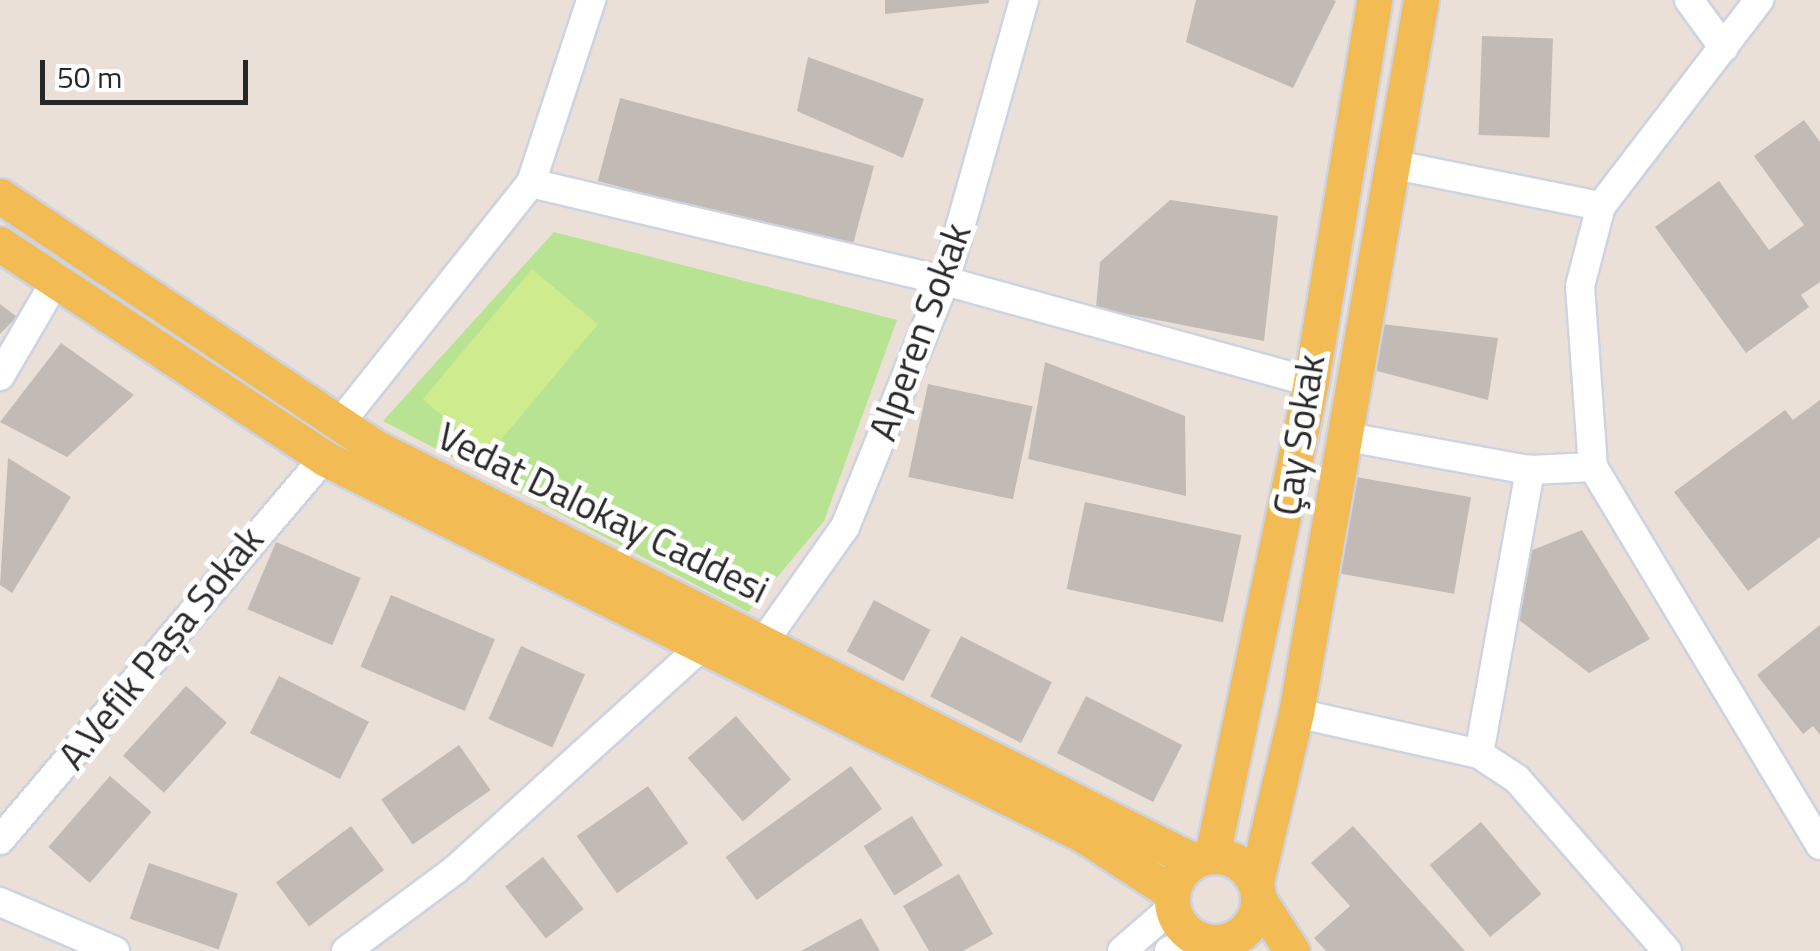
<!DOCTYPE html>
<meta charset="utf-8">
<style>
body{margin:0}
#map{position:relative;width:1820px;height:951px;overflow:hidden;background:#eae0d8;font-family:"Titillium Web",sans-serif}
div>[style]{position:absolute}
.green>*{inset:0;background:#b7e392}
.pitch>*{inset:0;background:#ceeb8d;transform-origin:0 0}
.building>*{inset:0;background:#c2bab5;transform-origin:0 0}
.roads{filter:drop-shadow(2px 0 #cdd3e1) drop-shadow(-2px 0 #cdd3e1) drop-shadow(0 2px #cdd3e1) drop-shadow(0 -2px #cdd3e1)}
.minor>*{height:28px;margin:-14px;padding:0 14px;transform-origin:14px;border-radius:14px;background:#fff}
.major>*{height:35px;margin:-17.5px;padding:0 17.5px;transform-origin:17.5px;border-radius:17.5px;background:#f3bb54}
.major>.ring{margin:-17.5px;padding:0;box-sizing:content-box;background:none;border:35px solid #f3bb54;border-radius:50%}
span{translate:-50% -50%;white-space:nowrap;text-align:center;line-height:1.15;-webkit-text-stroke:10px #fff;paint-order:stroke}
.street-label{font-size:38px;color:#272727}
.scale{position:absolute;left:40px;top:60px;width:208px;height:45px;box-sizing:border-box;border:5px solid #272727;border-top:0;padding-left:12px;font-size:30px;line-height:35px;white-space:nowrap;color:#272727;-webkit-text-stroke:8px #fff;paint-order:stroke}
</style>
<div id="map">
<div class="green">
<i style="clip-path:polygon(554px 232px,897px 320px,824px 521px,748px 612px,383px 421px)"></i>
</div>
<div class="pitch">
<i style="left:532px;top:269px;width:86px;height:170px;rotate:40deg"></i>
</div>
<div class="building">
<i style="clip-path:polygon(885px 0,989px 0,989px 3px,885px 14px)"></i>
<i style="clip-path:polygon(1196px 0,1333px 0,1336px 1px,1293px 88px,1186px 42px)"></i>
<i style="left:1482px;top:36px;width:71px;height:99px;rotate:2deg"></i>
<i style="clip-path:polygon(808px 57px,924px 99px,903px 158px,797px 111px)"></i>
<i style="left:620px;top:98px;width:263px;height:86px;rotate:15deg"></i>
<i style="clip-path:polygon(1804px 120px,1820px 142px,1820px 282px,1801px 295px,1809px 307px,1746px 353px,1655px 227px,1719px 181px,1769px 250px,1804px 225px,1754px 156px)"></i>
<i style="clip-path:polygon(1170px 200px,1278px 216px,1264px 341px,1096px 308px,1100px 262px)"></i>
<i style="clip-path:polygon(0 304px,17px 317px,0 334px)"></i>
<i style="clip-path:polygon(1374px 323px,1498px 338px,1488px 400px,1373px 370px)"></i>
<i style="clip-path:polygon(61px 343px,134px 395px,67px 457px,0 422px)"></i>
<i style="clip-path:polygon(1045px 362px,1185px 416px,1186px 496px,1028px 459px)"></i>
<i style="left:928px;top:384px;width:107px;height:95px;rotate:12deg"></i>
<i style="clip-path:polygon(1820px 400px,1820px 537px,1748px 591px,1674px 492px,1785px 410px,1793px 420px)"></i>
<i style="clip-path:polygon(8px 458px,71px 497px,12px 593px,0 585px)"></i>
<i style="left:1345px;top:475px;width:128px;height:98px;rotate:10deg"></i>
<i style="left:1085px;top:502px;width:160px;height:89px;rotate:12deg"></i>
<i style="clip-path:polygon(1582px 530px,1650px 639px,1589px 673px,1519px 620px,1523px 554px)"></i>
<i style="left:276px;top:542px;width:92px;height:73px;rotate:23deg"></i>
<i style="left:391px;top:595px;width:113px;height:78px;rotate:23deg"></i>
<i style="left:874px;top:600px;width:64px;height:58px;rotate:28deg"></i>
<i style="clip-path:polygon(1820px 625px,1820px 735px,1813px 726px,1803px 734px,1757px 675px)"></i>
<i style="left:961px;top:636px;width:102px;height:68px;rotate:27deg"></i>
<i style="left:521px;top:646px;width:70px;height:80px;rotate:24deg"></i>
<i style="left:279px;top:676px;width:101px;height:64px;rotate:27deg"></i>
<i style="left:186px;top:686px;width:55px;height:94px;rotate:42deg"></i>
<i style="left:1086px;top:696px;width:108px;height:64px;rotate:27deg"></i>
<i style="left:736px;top:716px;width:84px;height:64px;rotate:49deg"></i>
<i style="left:459px;top:745px;width:55px;height:95px;rotate:55deg"></i>
<i style="left:851px;top:766px;width:53px;height:155px;rotate:54deg"></i>
<i style="left:110px;top:776px;width:55px;height:94px;rotate:41deg"></i>
<i style="left:648px;top:786px;width:70px;height:87px;rotate:55deg"></i>
<i style="left:912px;top:816px;width:58px;height:57px;rotate:58deg"></i>
<i style="left:1481px;top:822px;width:94px;height:67px;rotate:50deg"></i>
<i style="left:351px;top:826px;width:55px;height:94px;rotate:53deg"></i>
<i style="clip-path:polygon(1353px 826px,1465px 951px,1326px 951px,1314px 938px,1350px 906px,1311px 863px)"></i>
<i style="left:543px;top:857px;width:66px;height:48px;rotate:52deg"></i>
<i style="left:149px;top:863px;width:94px;height:59px;rotate:19deg"></i>
<i style="clip-path:polygon(959px 874px,993px 934px,963px 951px,929px 951px,903px 906px)"></i>
<i style="clip-path:polygon(861px 918px,880px 951px,801px 951px)"></i>
</div>
<div class="roads">
<div class="minor">
<i style="left:1689px;top:0;width:59px;rotate:53.9deg"></i>
<i style="left:1390px;top:164px;width:215px;rotate:11.3deg"></i>
<i style="left:531px;top:183px;width:425px;rotate:13.3deg"></i>
<i style="left:945px;top:281px;width:380px;rotate:15.4deg"></i>
<i style="left:0;top:376px;width:109px;rotate:-59.7deg"></i>
<i style="left:340px;top:423px;width:307px;rotate:-51.5deg"></i>
<i style="left:531px;top:183px;width:193px;rotate:-71.8deg"></i>
<i style="left:1342px;top:436px;width:191px;rotate:10.3deg"></i>
<i style="left:1593px;top:467px;width:441px;rotate:59deg"></i>
<i style="left:765px;top:640px;width:138px;rotate:-54.7deg"></i>
<i style="left:845px;top:527px;width:266px;rotate:-67.9deg"></i>
<i style="left:945px;top:281px;width:292px;rotate:-74.3deg"></i>
<i style="left:1296px;top:713px;width:188px;rotate:12.6deg"></i>
<i style="left:1479px;top:754px;width:45px;rotate:33.3deg"></i>
<i style="left:1517px;top:779px;width:228px;rotate:48.9deg"></i>
<i style="left:1479px;top:754px;width:289px;rotate:-79.8deg"></i>
<i style="left:1530px;top:470px;width:63px;rotate:-2.7deg"></i>
<i style="left:1593px;top:467px;width:181px;rotate:-94.1deg"></i>
<i style="left:1580px;top:286px;width:83px;rotate:-75.3deg"></i>
<i style="left:1601px;top:206px;width:260px;rotate:-52.5deg"></i>
<i style="left:0;top:840px;width:501px;rotate:-49.7deg"></i>
<i style="left:0;top:902px;width:125px;rotate:23.1deg"></i>
<i style="left:346px;top:951px;width:136px;rotate:-36.6deg"></i>
<i style="left:455px;top:870px;width:328px;rotate:-42.2deg"></i>
<i style="left:1122px;top:951px;width:67px;rotate:-40.8deg"></i>
<i style="left:1169px;top:951px;width:31px;rotate:-25deg"></i>
</div>
<div class="major">
<i style="left:0;top:196px;width:453px;rotate:33.8deg"></i>
<i style="left:377px;top:448px;width:915px;rotate:26.82deg"></i>
<i style="left:0;top:244px;width:388px;rotate:33.4deg"></i>
<i style="left:324px;top:458px;width:850px;rotate:26.41deg"></i>
<i style="left:1085px;top:836px;width:104px;rotate:33.2deg"></i>
<i class="ring" style="left:1172px;top:856px;width:51px;height:51px"></i>
<i style="left:1212px;top:856px;width:484px;rotate:-78.2deg"></i>
<i style="left:1311px;top:382px;width:387px;rotate:-80.6deg"></i>
<i style="left:1256px;top:882px;width:174px;rotate:-76.7deg"></i>
<i style="left:1296px;top:713px;width:724px;rotate:-80.06deg"></i>
<i style="left:1259px;top:900px;width:61px;rotate:57.1deg"></i>
</div>
</div>
<div class="street-label">
<span style="left:920px;top:332px;rotate:-70deg">Alperen Sokak</span>
<span style="left:1299px;top:435px;rotate:-81deg">Çay Sokak</span>
<span style="left:603px;top:513px;rotate:26deg">Vedat Dalokay Caddesi</span>
<span style="left:161px;top:648px;rotate:-51deg">A.Vefik Paşa Sokak</span>
</div>
<div class="scale">50 m</div>
</div>
